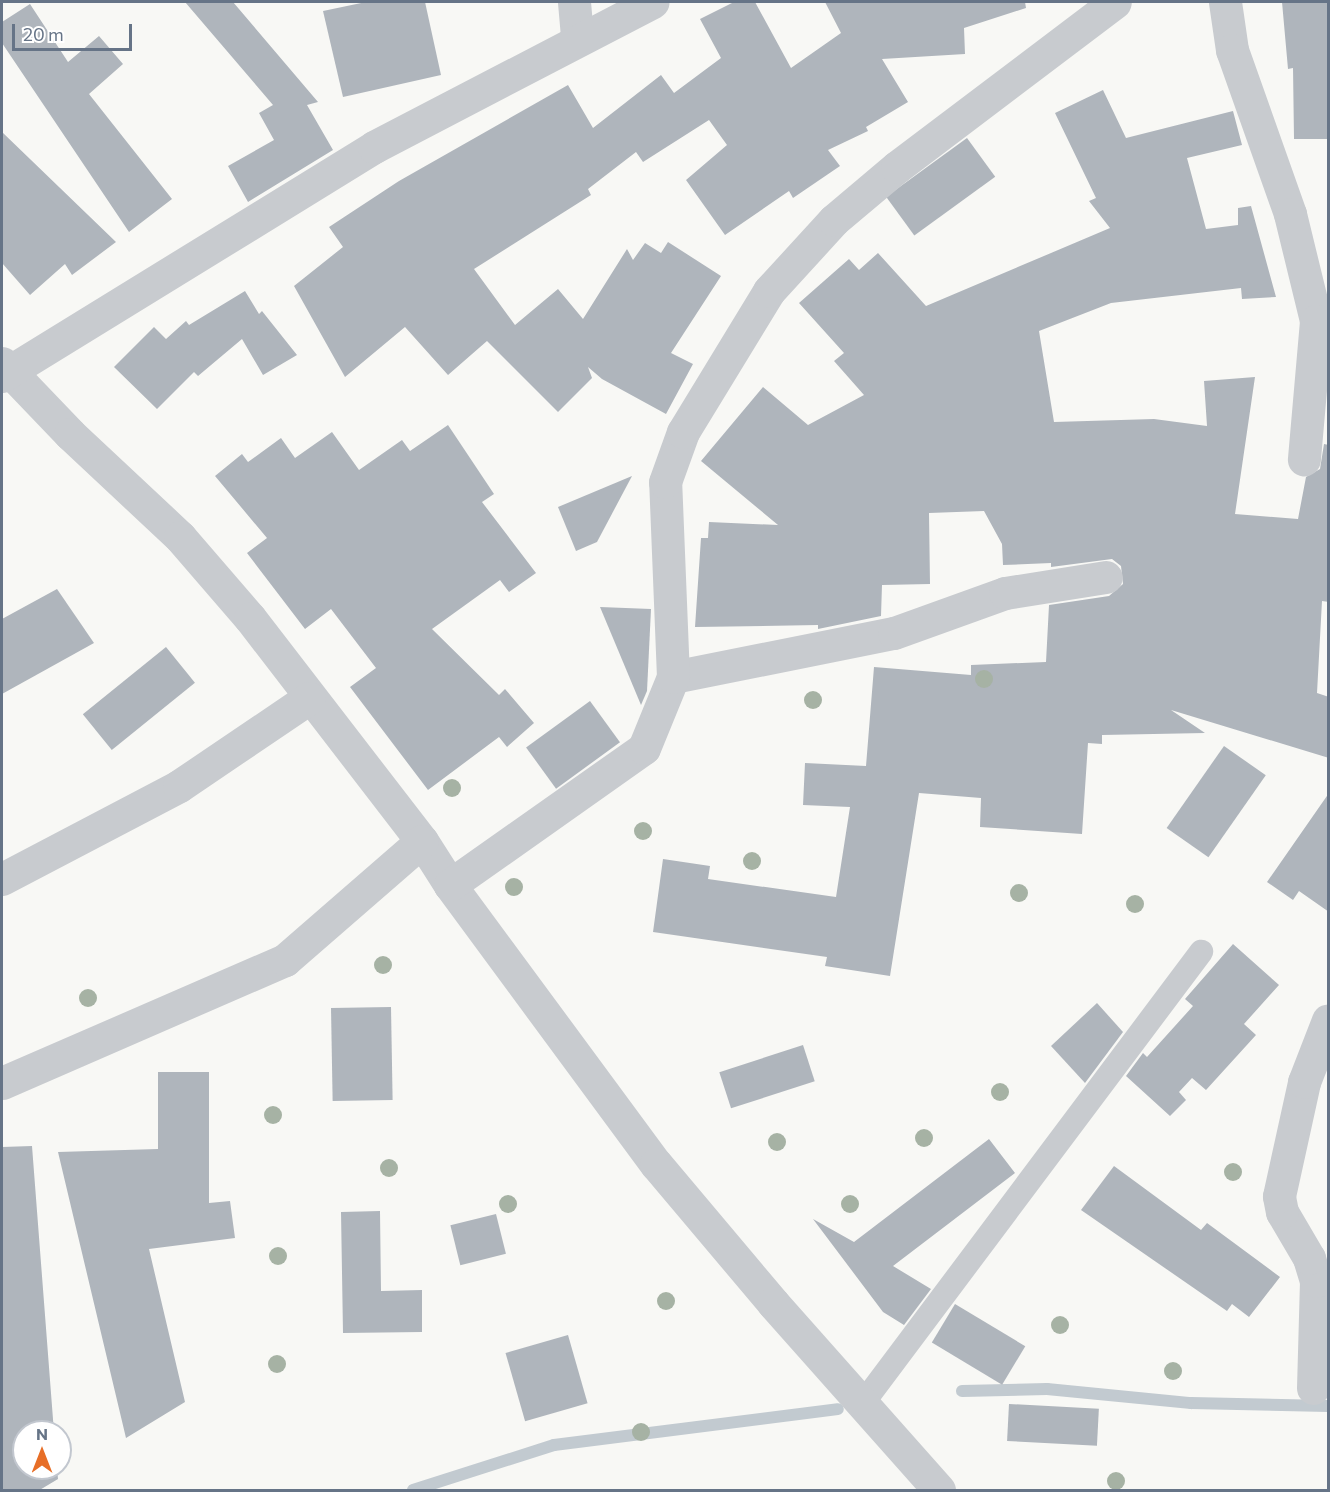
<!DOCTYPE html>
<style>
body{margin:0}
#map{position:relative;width:1330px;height:1492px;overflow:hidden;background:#f8f8f5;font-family:Commissioner,sans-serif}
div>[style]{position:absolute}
.stream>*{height:12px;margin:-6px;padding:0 6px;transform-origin:6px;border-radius:6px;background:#c2cad0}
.building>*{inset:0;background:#afb5bc;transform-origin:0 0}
.lane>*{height:24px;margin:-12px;padding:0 12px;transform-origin:12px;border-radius:12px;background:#c8cbcf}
.street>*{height:33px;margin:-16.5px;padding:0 16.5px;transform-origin:16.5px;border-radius:16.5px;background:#c8cbcf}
.trees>*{width:18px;height:18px;margin:-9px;border-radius:50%;background:#a6b2a4}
span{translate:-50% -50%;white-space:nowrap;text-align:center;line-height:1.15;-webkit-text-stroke:6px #fff;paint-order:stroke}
.frame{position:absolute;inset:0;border:3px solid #667487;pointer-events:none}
.north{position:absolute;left:12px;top:1420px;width:60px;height:60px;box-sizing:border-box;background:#fff;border:2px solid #c2c7cf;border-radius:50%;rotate:0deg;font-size:16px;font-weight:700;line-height:24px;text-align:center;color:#667487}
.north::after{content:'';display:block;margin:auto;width:21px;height:27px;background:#e76e27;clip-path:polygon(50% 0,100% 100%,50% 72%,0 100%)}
.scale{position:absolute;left:12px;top:24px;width:120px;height:27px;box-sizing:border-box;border:3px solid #667487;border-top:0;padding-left:8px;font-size:18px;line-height:21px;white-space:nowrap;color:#667487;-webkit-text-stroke:4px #fff;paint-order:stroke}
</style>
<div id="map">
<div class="stream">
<i style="left:962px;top:1391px;width:85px;rotate:-1.3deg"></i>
<i style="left:1047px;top:1389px;width:145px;rotate:5.6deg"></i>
<i style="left:1191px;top:1403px;width:137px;rotate:1.3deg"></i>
<i style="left:413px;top:1490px;width:148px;rotate:-17.7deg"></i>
<i style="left:554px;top:1445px;width:286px;rotate:-7.2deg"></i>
</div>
<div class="building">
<i style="clip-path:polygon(185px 2px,233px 2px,318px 102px,307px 105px,333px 150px,248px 202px,228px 166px,274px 140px,259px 113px,273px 105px)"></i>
<i style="clip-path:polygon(366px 2px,425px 2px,441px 75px,343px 97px,323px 11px)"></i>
<i style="clip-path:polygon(734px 2px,755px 2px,791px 68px,841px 33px,825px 2px,1025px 2px,1026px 8px,964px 28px,965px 54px,882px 59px,908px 102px,866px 127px,868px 131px,828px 150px,840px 166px,793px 198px,789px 191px,725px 235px,686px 180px,727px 145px,709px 120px,643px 162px,636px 152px,588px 189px,591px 195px,474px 269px,515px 325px,558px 289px,583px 319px,627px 249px,633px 260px,645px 243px,661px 253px,668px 242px,721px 276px,671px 353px,693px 364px,666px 414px,602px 379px,588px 367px,592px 378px,558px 412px,487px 341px,448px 375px,405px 327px,345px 377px,294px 286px,343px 247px,329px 227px,399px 181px,568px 85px,593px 128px,661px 75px,674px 93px,721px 58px,700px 19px)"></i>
<i style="clip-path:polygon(1282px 2px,1329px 2px,1329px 139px,1294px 139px,1293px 68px,1288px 69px)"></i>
<i style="clip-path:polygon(30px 4px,68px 62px,99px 36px,123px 64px,89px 94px,172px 199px,129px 232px,2px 43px,2px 22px)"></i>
<i style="clip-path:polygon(1103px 90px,1126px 138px,1233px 111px,1242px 145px,1187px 158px,1206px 229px,1238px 225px,1238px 208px,1251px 206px,1276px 297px,1242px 299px,1241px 288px,1111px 303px,1039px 331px,1054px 422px,1154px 419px,1207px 426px,1204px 381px,1255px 377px,1235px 514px,1298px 519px,1306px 477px,1320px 469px,1324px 444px,1329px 445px,1329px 602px,1322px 601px,1317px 693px,1329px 697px,1329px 758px,1171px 710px,1205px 733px,1102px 735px,1102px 744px,1088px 743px,1082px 834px,980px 827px,981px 798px,919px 793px,890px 976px,825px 966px,827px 957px,653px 932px,663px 859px,710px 866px,708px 879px,836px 897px,850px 807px,803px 805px,805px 763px,866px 766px,874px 667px,971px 675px,971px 665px,1046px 662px,1049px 605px,1109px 596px,1123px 584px,1121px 566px,1112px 559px,1051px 567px,1051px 563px,1003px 565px,1002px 544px,984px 511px,929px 513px,930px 584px,882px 585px,881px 616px,818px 629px,818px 625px,695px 627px,701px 538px,708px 538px,709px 522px,778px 525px,701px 461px,763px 387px,808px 425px,864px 395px,834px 361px,844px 353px,799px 303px,849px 259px,859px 270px,878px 253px,926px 306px,1110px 228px,1089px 201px,1096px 198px,1055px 113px)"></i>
<i style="clip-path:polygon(2px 132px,116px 242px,72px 275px,65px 264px,30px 295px,2px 263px)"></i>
<i style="left:967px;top:138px;width:48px;height:100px;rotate:54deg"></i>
<i style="clip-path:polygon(245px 291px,259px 314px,262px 311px,297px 355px,263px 375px,242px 339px,198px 376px,194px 372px,157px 409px,114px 367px,154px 327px,166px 339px,186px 321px,189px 325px)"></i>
<i style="clip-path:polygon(448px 425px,494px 494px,482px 502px,536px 573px,509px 592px,500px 580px,432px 629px,499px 695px,505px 689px,534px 723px,507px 747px,499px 737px,428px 790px,350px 687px,376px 668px,331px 609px,305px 629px,247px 553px,267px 538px,215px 476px,242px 454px,248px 462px,281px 438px,295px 458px,332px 432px,359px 470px,402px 440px,410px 451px)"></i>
<i style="clip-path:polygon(632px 476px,597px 542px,576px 551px,558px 507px)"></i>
<i style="clip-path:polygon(57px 589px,94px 643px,2px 694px,2px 619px)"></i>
<i style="clip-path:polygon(600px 607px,651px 609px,647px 691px,641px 705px)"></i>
<i style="left:166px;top:647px;width:46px;height:107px;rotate:51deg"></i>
<i style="left:590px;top:701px;width:51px;height:79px;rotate:54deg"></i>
<i style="left:1224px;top:746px;width:51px;height:100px;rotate:35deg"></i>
<i style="clip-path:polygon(1329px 793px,1329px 912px,1299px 891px,1293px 900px,1267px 882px)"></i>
<i style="clip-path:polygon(1233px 944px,1279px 985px,1244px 1024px,1256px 1035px,1206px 1090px,1192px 1078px,1179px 1092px,1186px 1100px,1170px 1116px,1126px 1076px,1143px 1053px,1147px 1057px,1193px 1006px,1185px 999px)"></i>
<i style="clip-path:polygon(1097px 1003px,1123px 1032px,1085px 1083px,1051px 1046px)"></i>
<i style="left:391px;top:1007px;width:93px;height:60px;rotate:89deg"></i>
<i style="left:803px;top:1045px;width:38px;height:88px;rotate:72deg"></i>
<i style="clip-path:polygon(158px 1072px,209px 1072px,209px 1203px,230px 1201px,235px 1238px,149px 1249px,185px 1402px,126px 1438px,58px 1152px,158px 1149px)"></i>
<i style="clip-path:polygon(989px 1139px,1015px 1173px,893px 1266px,931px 1289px,904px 1325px,883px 1312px,813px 1219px,854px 1242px)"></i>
<i style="clip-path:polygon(32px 1146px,54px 1432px,24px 1432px,24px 1468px,57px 1468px,58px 1479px,38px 1491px,2px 1491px,2px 1147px)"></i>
<i style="clip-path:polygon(1114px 1166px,1201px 1230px,1207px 1223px,1280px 1277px,1249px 1317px,1232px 1304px,1227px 1311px,1081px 1210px)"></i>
<i style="clip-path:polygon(380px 1211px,381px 1291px,422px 1290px,422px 1332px,343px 1333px,341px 1212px)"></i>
<i style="left:496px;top:1214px;width:41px;height:47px;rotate:76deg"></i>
<i style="left:955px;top:1304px;width:82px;height:45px;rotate:31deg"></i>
<i style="left:568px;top:1335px;width:71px;height:65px;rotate:74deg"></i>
<i style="left:1009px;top:1404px;width:90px;height:37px;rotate:3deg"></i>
</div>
<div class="lane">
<i style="left:863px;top:1403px;width:564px;rotate:-53.15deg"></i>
</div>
<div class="street">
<i style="left:574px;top:2px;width:37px;rotate:85deg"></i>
<i style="left:1225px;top:2px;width:49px;rotate:81.7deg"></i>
<i style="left:1232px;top:50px;width:174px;rotate:70.5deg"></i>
<i style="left:1290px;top:214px;width:110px;rotate:76.3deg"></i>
<i style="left:1316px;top:321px;width:139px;rotate:95deg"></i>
<i style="left:2px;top:363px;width:98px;rotate:46.2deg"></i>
<i style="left:70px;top:434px;width:151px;rotate:43.1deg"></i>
<i style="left:180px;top:537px;width:107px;rotate:49.2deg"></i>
<i style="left:250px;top:618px;width:282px;rotate:52.4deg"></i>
<i style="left:422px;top:841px;width:52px;rotate:57.5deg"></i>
<i style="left:450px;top:885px;width:347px;rotate:53.6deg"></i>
<i style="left:656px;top:1164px;width:182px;rotate:49.9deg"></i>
<i style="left:773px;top:1303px;width:250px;rotate:48.4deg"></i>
<i style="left:2px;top:376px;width:437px;rotate:-31.6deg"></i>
<i style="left:374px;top:147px;width:314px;rotate:-27.5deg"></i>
<i style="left:673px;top:677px;width:225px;rotate:-11.3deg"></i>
<i style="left:894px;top:633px;width:118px;rotate:-19.8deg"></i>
<i style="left:1005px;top:593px;width:102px;rotate:-9deg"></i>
<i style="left:2px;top:879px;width:200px;rotate:-27.7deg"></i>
<i style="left:179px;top:786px;width:157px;rotate:-34.1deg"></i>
<i style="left:450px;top:885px;width:237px;rotate:-35.2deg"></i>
<i style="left:644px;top:748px;width:77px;rotate:-67.8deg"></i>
<i style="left:673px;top:677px;width:195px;rotate:-92.3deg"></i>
<i style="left:665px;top:482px;width:53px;rotate:-70.2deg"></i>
<i style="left:683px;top:432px;width:165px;rotate:-58.6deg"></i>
<i style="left:769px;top:291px;width:96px;rotate:-47.5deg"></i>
<i style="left:834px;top:220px;width:82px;rotate:-40.1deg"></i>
<i style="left:897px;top:167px;width:273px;rotate:-37.1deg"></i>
<i style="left:2px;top:1083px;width:309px;rotate:-23.5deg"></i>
<i style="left:285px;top:960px;width:181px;rotate:-41deg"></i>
<i style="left:1313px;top:1388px;width:107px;rotate:-88.4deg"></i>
<i style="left:1316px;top:1281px;width:24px;rotate:-107deg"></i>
<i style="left:1309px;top:1258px;width:53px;rotate:-120.4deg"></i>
<i style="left:1282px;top:1212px;width:16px;rotate:-101deg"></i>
<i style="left:1279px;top:1196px;width:117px;rotate:-77.6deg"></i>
<i style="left:1304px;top:1082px;width:66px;rotate:-68.8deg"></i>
</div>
<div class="trees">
<i style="left:984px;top:679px"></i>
<i style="left:813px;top:700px"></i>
<i style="left:452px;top:788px"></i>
<i style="left:643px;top:831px"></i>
<i style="left:752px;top:861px"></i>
<i style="left:514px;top:887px"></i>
<i style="left:1019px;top:893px"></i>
<i style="left:1135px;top:904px"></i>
<i style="left:383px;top:965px"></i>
<i style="left:88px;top:998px"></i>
<i style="left:1000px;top:1092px"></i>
<i style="left:273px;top:1115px"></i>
<i style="left:924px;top:1138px"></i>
<i style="left:777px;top:1142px"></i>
<i style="left:389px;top:1168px"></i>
<i style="left:1233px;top:1172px"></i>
<i style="left:508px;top:1204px"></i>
<i style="left:850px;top:1204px"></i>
<i style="left:278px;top:1256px"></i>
<i style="left:666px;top:1301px"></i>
<i style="left:1060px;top:1325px"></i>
<i style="left:277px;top:1364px"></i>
<i style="left:1173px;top:1371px"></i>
<i style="left:641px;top:1432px"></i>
<i style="left:1116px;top:1481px"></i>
</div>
<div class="frame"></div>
<div class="north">N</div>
<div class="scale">20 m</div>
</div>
